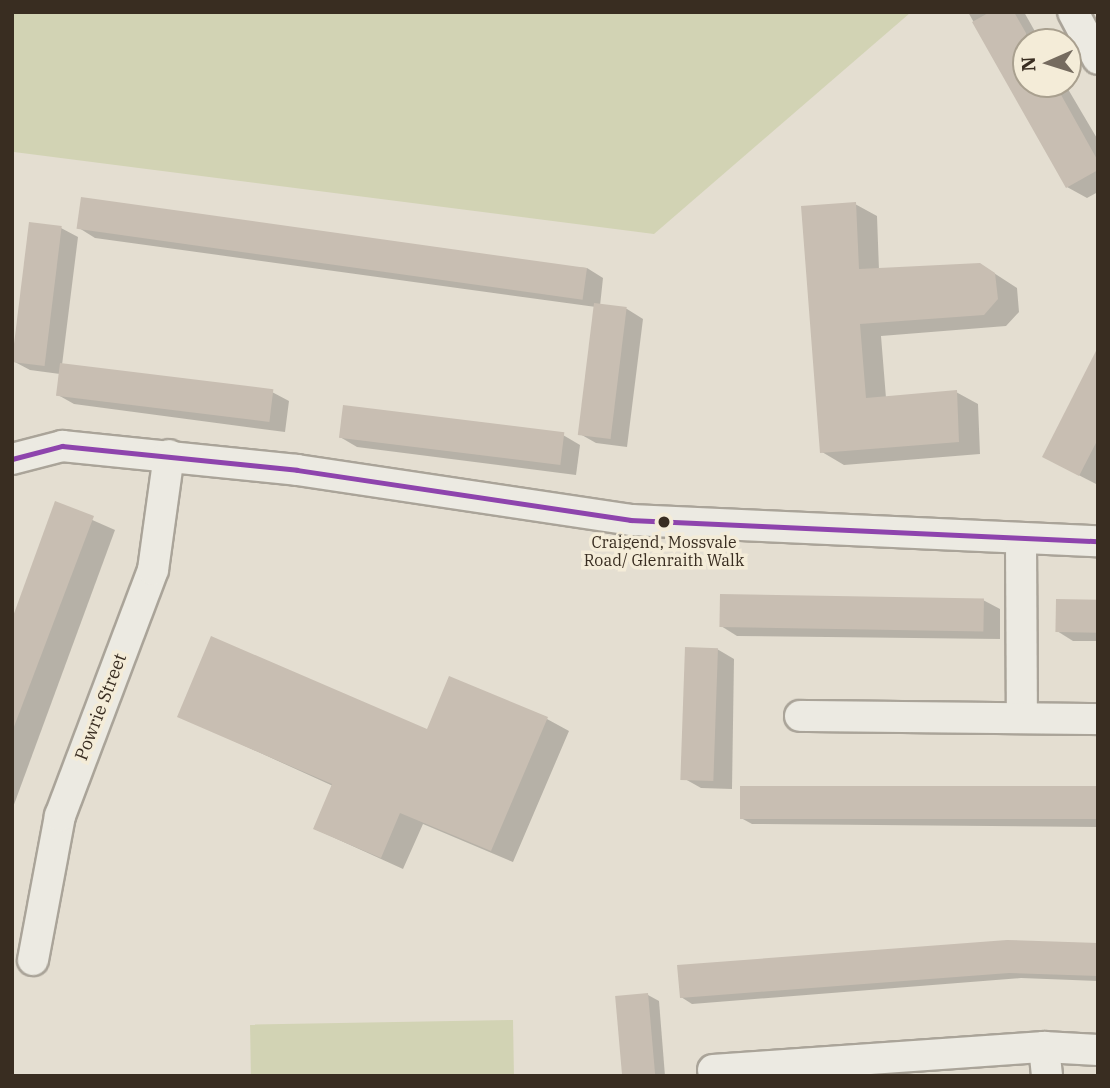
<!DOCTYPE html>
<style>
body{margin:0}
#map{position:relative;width:1110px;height:1088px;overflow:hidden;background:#e4ded1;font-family:"IBM Plex Serif",serif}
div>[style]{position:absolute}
.green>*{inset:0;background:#d2d3b4;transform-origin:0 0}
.shadow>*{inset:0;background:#0003}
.building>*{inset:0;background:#c8beb2;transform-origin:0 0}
.roads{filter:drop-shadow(2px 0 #aaa499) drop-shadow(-2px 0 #aaa499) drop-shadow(0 2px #aaa499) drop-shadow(0 -2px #aaa499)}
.street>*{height:30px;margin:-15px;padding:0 15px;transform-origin:15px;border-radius:15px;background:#eceae2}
.bus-1>*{height:5px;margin:-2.5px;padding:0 2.5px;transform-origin:2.5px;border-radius:2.5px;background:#8e44ad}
.dots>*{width:19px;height:19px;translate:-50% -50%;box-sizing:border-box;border:4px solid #f4ecd8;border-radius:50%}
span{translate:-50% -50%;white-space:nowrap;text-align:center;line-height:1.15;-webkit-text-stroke:7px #f4ecd8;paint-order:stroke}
.bus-label{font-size:16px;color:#392d21}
.street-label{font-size:18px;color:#392d21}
.frame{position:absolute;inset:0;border:14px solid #392d21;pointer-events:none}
.north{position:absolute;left:1012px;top:28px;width:70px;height:70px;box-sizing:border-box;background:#f4ecd8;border:2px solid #a9a08f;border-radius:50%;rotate:267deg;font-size:19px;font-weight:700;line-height:28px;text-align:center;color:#392d21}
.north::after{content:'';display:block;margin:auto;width:24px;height:32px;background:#756b5f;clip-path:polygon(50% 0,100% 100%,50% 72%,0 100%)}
</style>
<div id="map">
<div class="green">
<i style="clip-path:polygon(12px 12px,909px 12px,910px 13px,654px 234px,14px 152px)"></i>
<i style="left:513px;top:1020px;width:56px;height:263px;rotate:89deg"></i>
</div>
<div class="shadow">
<i style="clip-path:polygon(968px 12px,1024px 12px,1041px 42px,1026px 42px,1026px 84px,1065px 84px,1098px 140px,1098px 192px,1087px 198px,1067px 187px)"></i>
<i style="clip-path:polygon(855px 204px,877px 216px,879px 270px,980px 264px,1017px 288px,1019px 312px,1006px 326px,881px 336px,886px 398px,956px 392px,978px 404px,980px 454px,844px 465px,822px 452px)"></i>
<i style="clip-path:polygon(61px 228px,78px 237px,62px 365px,272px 392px,289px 401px,285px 432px,74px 404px,58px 395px,60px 374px,30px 370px,13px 361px)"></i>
<i style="clip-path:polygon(79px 228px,587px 268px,603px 278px,600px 306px,627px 309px,643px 319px,627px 447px,596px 443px,580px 434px,596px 307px,95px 238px)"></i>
<i style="clip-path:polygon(1098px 351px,1098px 480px,1096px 484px,1061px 466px)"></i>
<i style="clip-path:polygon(563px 435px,580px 445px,576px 475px,357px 447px,340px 437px)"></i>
<i style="clip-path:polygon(56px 504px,115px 530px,12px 810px,12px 624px)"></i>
<i style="clip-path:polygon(983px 600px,1000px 609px,1000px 639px,737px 636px,721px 626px)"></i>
<i style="clip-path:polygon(1098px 602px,1098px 641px,1073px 641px,1057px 631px)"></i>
<i style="clip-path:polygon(717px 649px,734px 659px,732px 789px,701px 788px,685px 779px)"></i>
<i style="clip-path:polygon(179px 716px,428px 731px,547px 719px,569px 731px,513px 862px,423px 824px,403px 869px,315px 829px,333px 786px)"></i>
<i style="clip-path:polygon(1098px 791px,1098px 827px,752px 824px,741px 818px)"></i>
<i style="clip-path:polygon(1098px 945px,1098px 981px,1021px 978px,692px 1004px,681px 997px)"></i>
<i style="clip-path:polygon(648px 995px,659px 1001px,665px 1076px,623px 1076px)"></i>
</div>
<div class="building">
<i style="clip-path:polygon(990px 12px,1014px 12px,1026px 33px,1026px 84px,1055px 84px,1098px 161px,1098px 170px,1066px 188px,972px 22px)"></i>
<i style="left:81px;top:197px;width:511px;height:32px;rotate:8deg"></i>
<i style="clip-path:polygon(856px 202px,859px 269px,980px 263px,995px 273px,998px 299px,984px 315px,860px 324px,866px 398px,957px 390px,959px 442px,820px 453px,801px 206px)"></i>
<i style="left:29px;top:222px;width:33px;height:141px;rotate:7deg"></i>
<i style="left:594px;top:303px;width:33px;height:133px;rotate:7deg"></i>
<i style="clip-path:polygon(1098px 347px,1098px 439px,1079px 476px,1042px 457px)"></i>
<i style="left:60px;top:363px;width:215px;height:33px;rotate:7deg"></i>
<i style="left:343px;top:405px;width:223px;height:33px;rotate:7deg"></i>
<i style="clip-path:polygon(55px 501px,94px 516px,12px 732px,12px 619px)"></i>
<i style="left:720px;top:594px;width:264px;height:33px;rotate:1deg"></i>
<i style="left:1056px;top:599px;width:42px;height:33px;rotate:1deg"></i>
<i style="clip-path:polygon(211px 636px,427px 729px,449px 676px,548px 717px,491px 851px,400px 813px,381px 858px,313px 829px,332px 784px,177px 717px)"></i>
<i style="left:685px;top:647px;width:33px;height:133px;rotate:2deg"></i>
<i style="left:740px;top:786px;width:358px;height:33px"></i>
<i style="clip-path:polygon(1007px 940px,1098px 943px,1098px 976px,1009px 973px,680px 998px,677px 965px)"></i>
<i style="left:648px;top:993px;width:83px;height:33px;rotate:85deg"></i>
</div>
<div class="roads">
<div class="street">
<i style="left:1073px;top:12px;width:53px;rotate:62deg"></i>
<i style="left:12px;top:459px;width:52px;rotate:-14.6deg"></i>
<i style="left:62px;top:446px;width:236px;rotate:5.8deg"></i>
<i style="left:297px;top:470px;width:337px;rotate:8.5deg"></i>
<i style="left:630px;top:520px;width:468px;rotate:2.6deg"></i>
<i style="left:1021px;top:541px;width:177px;rotate:89.7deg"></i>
<i style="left:800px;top:716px;width:298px;rotate:0.6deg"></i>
<i style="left:33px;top:960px;width:147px;rotate:-79.4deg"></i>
<i style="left:60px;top:816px;width:263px;rotate:-69.3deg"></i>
<i style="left:153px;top:570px;width:116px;rotate:-82.1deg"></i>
<i style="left:1044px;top:1047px;width:29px;rotate:84deg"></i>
<i style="left:713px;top:1070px;width:332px;rotate:-4deg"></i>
<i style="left:1044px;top:1047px;width:54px;rotate:3.2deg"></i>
</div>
</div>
<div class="bus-1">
<i style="left:12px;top:459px;width:52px;rotate:-14.6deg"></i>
<i style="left:62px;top:446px;width:236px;rotate:5.8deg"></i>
<i style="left:297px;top:470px;width:337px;rotate:8.5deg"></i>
<i style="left:630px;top:520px;width:468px;rotate:2.6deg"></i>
</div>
<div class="dots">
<i style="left:664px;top:522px;background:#392d21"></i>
</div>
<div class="bus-label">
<span style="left:664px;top:551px">Craigend, Mossvale<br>Road/ Glenraith Walk</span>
</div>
<div class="street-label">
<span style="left:101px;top:707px;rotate:-69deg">Powrie Street</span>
</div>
<div class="frame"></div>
<div class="north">N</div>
</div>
